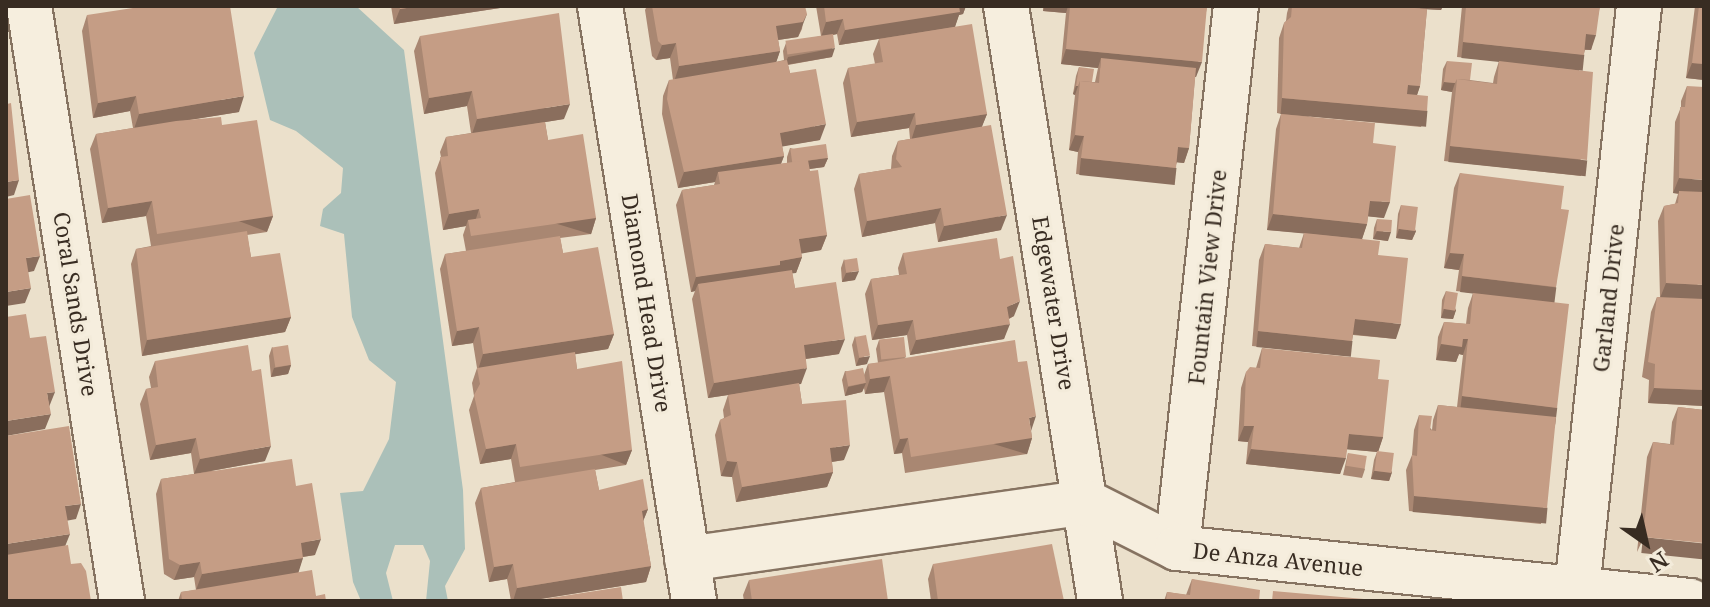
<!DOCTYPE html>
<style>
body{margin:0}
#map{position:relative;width:1710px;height:607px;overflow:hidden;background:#ebe0cb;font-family:"Noto Serif",serif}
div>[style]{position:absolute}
.water>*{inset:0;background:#abc0b9}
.roads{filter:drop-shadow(2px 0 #867361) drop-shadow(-2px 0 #867361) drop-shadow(0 2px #867361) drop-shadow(0 -2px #867361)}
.minor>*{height:44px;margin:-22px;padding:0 22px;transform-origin:22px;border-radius:22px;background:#f6eede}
.wall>*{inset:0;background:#a98772}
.shaded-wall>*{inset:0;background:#8a6e5d;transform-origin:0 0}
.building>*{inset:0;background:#c59d85;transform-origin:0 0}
span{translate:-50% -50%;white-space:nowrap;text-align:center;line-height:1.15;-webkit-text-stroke:6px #f3ebda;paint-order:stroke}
.street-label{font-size:22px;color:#382c22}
.frame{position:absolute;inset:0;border:8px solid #382c22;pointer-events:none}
.north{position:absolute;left:1606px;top:503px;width:80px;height:80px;-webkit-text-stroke:6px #f3ebda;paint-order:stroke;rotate:146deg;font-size:22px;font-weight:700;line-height:32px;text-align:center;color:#382c22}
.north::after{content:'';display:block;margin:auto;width:28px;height:36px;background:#382c22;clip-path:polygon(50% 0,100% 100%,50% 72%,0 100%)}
</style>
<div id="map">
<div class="water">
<i style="clip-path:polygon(278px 6px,356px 6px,404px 50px,463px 490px,465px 549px,445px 586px,448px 601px,426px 601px,430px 561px,423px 545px,395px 545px,386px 573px,393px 601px,361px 601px,353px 582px,340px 493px,363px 491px,389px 439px,396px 382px,369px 360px,352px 317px,344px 234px,320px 226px,323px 209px,341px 193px,343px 168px,296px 131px,270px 120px,254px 53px)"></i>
</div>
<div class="roads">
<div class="minor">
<i style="left:29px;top:6px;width:602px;rotate:81.12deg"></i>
<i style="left:600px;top:6px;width:602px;rotate:81.02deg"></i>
<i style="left:1006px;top:6px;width:602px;rotate:81.02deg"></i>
<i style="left:1177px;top:548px;width:545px;rotate:-83.79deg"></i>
<i style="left:687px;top:559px;width:403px;rotate:-8.1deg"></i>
<i style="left:1086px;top:502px;width:102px;rotate:26.8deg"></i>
<i style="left:1177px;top:548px;width:516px;rotate:5.9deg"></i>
<i style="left:1577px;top:589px;width:586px;rotate:-83.93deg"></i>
</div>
</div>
<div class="wall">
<i style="clip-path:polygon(391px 6px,513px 6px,394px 24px)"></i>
<i style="clip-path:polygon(647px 6px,805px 6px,802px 29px,798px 37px,778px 40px,780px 51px,776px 62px,784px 60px,783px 51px,786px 43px,821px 36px,816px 6px,966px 6px,963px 14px,959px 15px,955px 26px,987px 114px,982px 126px,1001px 230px,938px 242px,935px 223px,862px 237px,854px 189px,859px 174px,891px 169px,892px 156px,898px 141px,910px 139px,909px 128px,851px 137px,843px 83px,848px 68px,875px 64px,873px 54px,879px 39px,839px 45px,837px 34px,833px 35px,832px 57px,788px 65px,790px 73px,820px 140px,782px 146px,784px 156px,781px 164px,787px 163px,787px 157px,790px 148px,828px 158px,824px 167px,809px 169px,827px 235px,821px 250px,801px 253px,802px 257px,796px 273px,792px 273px,795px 288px,839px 354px,806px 359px,801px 384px,799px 384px,802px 404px,844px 460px,832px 462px,833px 472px,827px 487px,736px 502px,732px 477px,721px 476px,715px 435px,720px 420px,724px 418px,723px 410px,728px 395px,708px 398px,692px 299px,695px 291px,691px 292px,676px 205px,682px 190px,714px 185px,715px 182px,678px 188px,662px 114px,663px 96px,669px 80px,673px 80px,670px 58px,656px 60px,652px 56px,645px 10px)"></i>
<i style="clip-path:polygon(1043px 6px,1207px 6px,1196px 77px,1195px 77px,1189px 148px,1184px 163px,1177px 162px,1170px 183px,1076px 174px,1078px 152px,1069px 150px,1075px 95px,1073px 94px,1076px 76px,1079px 67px,1092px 82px,1095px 82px,1098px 68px,1061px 64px,1066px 13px,1043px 11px)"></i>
<i style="clip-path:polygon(1289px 6px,1391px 6px,1420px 8px,1420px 6px,1443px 6px,1441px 10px,1427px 9px,1420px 86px,1417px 95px,1427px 111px,1421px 127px,1308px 116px,1373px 143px,1384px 218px,1368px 216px,1367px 224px,1362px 239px,1378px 255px,1396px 339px,1353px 335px,1352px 341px,1347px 356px,1252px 346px,1259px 260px,1265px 244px,1299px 248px,1304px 233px,1267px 230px,1276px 129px,1281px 114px,1277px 113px,1279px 38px,1284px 23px,1286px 21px,1287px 13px)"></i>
<i style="clip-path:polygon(1462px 6px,1600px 6px,1591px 50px,1585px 50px,1579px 70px,1581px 176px,1444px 161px,1452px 92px,1441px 90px,1443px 69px,1447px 61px,1470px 80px,1493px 83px,1494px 77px,1499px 61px,1457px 57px)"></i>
<i style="clip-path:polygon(1695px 6px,1704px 6px,1704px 80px,1686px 78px)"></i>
<i style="clip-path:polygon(87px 15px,239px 112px,188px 120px,222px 125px,273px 216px,267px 232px,247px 235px,251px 257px,291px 317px,285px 332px,142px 356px,131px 264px,136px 249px,151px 246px,146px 216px,102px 223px,90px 149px,96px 134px,133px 128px,130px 111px,93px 118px,82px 31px)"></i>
<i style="clip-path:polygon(420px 36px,564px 119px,545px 122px,548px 140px,596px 218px,591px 234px,560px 238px,563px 253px,614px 334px,608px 349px,575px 354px,577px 369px,632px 450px,626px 465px,595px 470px,599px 490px,648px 509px,643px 521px,651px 566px,646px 582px,528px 601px,511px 601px,507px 579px,489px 582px,475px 503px,481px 488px,515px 482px,511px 459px,480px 464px,469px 410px,474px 396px,472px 383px,477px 368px,473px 343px,452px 346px,440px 269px,445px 254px,466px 251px,463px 235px,466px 226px,443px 230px,435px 173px,441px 157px,440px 152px,446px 137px,471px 133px,467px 106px,424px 114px,414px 51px)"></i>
<i style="clip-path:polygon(1687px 86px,1704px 406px,1648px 403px,1649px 380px,1642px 377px,1651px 312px,1657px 297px,1660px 297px,1658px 221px,1664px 206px,1675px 204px,1678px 194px,1673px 193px,1675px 122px,1681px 107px,1681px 101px)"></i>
<i style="clip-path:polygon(1460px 173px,1561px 209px,1556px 287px,1551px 302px,1557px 408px,1554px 417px,1541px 524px,1409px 511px,1406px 470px,1412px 455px,1414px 430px,1419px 415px,1432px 430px,1433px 420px,1438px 405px,1457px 407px,1463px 355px,1459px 354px,1456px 362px,1436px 360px,1438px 337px,1444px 322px,1466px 324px,1468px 308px,1473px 293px,1456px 291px,1459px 270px,1444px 268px,1454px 188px)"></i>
<i style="clip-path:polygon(1401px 205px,1416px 231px,1412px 240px,1396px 238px,1398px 214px)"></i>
<i style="clip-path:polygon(1377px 219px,1388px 241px,1373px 239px,1374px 228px)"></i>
<i style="clip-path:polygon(903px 253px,1000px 259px,1014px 316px,1009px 319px,1004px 339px,910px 355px,907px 335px,872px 340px,865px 294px,871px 279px,899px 275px,898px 268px)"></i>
<i style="clip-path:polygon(844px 259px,855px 280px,842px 282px,841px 268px)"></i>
<i style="clip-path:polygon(1446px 291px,1456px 310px,1453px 319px,1441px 318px,1442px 300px)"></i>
<i style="clip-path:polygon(855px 336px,867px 364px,856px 366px,852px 345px)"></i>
<i style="clip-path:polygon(879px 340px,906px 358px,1031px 430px,1032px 438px,1027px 454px,905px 473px,902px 453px,894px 454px,884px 392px,865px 394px,864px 388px,862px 392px,845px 396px,842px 380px,845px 371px,864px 375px,868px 364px,878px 363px,876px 349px)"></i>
<i style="clip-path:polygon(272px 347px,291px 365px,288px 374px,271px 377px,269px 356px)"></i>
<i style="clip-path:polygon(1262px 348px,1378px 379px,1383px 437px,1378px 452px,1392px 472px,1389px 481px,1371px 479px,1374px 460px,1377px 452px,1347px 449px,1340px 474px,1246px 464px,1248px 442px,1238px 441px,1241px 388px,1246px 372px,1256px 368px)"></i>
<i style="clip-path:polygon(155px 361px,265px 461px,211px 471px,296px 486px,315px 555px,303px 557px,298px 572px,316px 596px,326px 601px,178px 601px,181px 592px,196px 590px,194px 577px,174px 580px,164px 574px,156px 494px,161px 479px,194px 474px,191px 453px,150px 460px,140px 404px,146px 389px,151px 388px,149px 377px)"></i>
<i style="clip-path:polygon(1678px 407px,1704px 410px,1637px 552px,1647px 457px,1653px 442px,1670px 444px,1672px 422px)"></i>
<i style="clip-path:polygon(1348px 453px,1365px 469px,1362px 478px,1343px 475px)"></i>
<i style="clip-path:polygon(933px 564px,1064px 601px,931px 601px,928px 579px)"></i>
<i style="clip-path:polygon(1192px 579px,1259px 601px,1164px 601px,1167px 592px,1186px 595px)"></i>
<i style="clip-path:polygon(749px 580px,888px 601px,744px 601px,743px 595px)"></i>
</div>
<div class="shaded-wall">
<i style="clip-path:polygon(420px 6px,513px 6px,394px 24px,400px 9px)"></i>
<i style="clip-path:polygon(957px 6px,966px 6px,963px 14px,959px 15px,955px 27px,839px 45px,845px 30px)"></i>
<i style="clip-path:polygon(1045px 6px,1068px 6px,1066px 13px,1043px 11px)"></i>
<i style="clip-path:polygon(1421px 6px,1443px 6px,1441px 10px,1420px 9px)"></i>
<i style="clip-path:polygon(807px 14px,798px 37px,771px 41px,776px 26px)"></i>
<i style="clip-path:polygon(843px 19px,837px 34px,821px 37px,826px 22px)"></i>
<i style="clip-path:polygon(1586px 34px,1596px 35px,1591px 50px,1581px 49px)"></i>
<i style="left:1463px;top:42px;width:122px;height:16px;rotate:6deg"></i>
<i style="clip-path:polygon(676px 43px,670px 58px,656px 60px,662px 45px)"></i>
<i style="clip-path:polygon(835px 48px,832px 57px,785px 65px,788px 57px)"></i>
<i style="clip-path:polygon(1066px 49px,1202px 62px,1196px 77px,1100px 68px,1101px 58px,1098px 68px,1061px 64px)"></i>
<i style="clip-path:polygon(780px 51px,775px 66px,674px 82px,679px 66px)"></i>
<i style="clip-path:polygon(1692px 63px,1704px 64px,1704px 80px,1686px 78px)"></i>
<i style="clip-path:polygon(1444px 82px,1455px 83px,1452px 92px,1441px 90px)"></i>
<i style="clip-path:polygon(1408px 85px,1420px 86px,1415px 101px,1402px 100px)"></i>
<i style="clip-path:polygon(1076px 86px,1078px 86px,1075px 95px,1073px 94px)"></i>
<i style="clip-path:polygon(472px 91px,467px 106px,424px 114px,429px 98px)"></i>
<i style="clip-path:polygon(136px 96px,130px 111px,93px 118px,98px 103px)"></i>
<i style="clip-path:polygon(244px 96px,239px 112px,134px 129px,139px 114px)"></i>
<i style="left:1282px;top:98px;width:146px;height:16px;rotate:5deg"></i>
<i style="clip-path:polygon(570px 104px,564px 119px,472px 134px,477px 119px)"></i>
<i style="clip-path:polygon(915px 113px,909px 128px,851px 137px,857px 122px)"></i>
<i style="clip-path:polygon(987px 114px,981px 129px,911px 141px,916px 125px)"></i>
<i style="clip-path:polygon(826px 124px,820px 140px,774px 148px,780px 133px)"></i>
<i style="clip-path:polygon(1075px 135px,1084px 136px,1078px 152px,1069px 150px)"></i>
<i style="left:1450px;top:146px;width:138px;height:16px;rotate:6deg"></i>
<i style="clip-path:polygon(1178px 147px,1189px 148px,1184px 163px,1173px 162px)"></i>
<i style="clip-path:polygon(784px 156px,778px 171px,718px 172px,715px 182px,678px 188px,684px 172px)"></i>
<i style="clip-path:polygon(828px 158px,824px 167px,788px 172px,791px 163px)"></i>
<i style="left:1081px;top:158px;width:96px;height:17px;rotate:6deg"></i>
<i style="clip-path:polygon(1679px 178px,1704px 180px,1704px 195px,1673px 193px)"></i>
<i style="clip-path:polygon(19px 180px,14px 195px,6px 197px,6px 182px)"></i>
<i style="clip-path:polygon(152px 201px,146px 216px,102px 223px,108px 208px)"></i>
<i style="clip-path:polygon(1370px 201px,1390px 202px,1384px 218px,1364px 216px)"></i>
<i style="clip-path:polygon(941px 208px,935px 223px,862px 237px,867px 221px)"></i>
<i style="clip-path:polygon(479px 209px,474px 225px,468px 220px,466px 226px,443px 230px,449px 214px)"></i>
<i style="clip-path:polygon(1273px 214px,1367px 224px,1362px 239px,1267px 230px)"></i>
<i style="clip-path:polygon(1007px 215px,1001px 230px,938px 242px,944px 226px)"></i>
<i style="left:273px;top:216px;width:17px;height:117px;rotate:111deg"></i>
<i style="left:596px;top:218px;width:17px;height:126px;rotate:107deg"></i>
<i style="clip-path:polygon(1399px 229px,1416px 231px,1412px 240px,1396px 238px)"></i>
<i style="clip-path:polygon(1377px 231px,1391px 232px,1388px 241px,1373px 239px)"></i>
<i style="clip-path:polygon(827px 235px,821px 250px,794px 255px,799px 239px)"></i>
<i style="clip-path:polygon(1450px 253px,1464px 254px,1459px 270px,1444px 268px)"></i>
<i style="clip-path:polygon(40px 256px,34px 271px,20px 274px,26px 258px)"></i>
<i style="clip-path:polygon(802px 257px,796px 273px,698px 284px,695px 291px,691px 292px,696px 277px)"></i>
<i style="clip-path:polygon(859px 271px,855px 280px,842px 282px,846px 273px)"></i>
<i style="left:1462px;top:276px;width:95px;height:16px;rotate:7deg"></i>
<i style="clip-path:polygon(1666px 283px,1704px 285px,1704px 300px,1660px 298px)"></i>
<i style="clip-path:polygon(31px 288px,25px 303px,6px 306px,6px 292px)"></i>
<i style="clip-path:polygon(1020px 301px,1014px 316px,1002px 322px,1007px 307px)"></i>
<i style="clip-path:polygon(1444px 309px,1456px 310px,1453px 319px,1441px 318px)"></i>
<i style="clip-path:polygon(291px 317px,285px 332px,142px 356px,147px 340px)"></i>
<i style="clip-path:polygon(1355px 319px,1401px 324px,1396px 339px,1349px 334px)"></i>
<i style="clip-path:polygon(913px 320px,907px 335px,872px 340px,878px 325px)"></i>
<i style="clip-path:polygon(1010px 324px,1004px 339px,910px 355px,916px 340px)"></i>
<i style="clip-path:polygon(479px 327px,473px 343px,452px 346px,457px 331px)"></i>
<i style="left:1258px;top:331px;width:95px;height:16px;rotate:6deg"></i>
<i style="clip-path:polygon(614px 334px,608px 349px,478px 370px,483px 354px)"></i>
<i style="clip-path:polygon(845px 339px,839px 354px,798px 360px,804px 345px)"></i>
<i style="clip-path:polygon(1463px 339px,1468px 339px,1463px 355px,1459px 354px,1456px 362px,1436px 360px,1441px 344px)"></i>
<i style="clip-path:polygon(870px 356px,867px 364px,856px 366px,859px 358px)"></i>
<i style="clip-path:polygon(291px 365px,288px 374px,271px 377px,274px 368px)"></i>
<i style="clip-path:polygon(807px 368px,801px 384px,708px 398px,714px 383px)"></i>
<i style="clip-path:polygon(890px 376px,884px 392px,865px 394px,870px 379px)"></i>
<i style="clip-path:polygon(866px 383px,862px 392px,845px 396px,848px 387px)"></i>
<i style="clip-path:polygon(1654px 388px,1704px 390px,1704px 406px,1648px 403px)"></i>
<i style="clip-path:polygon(55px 392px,49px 407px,47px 393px)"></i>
<i style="left:1462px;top:396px;width:96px;height:17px;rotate:7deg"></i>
<i style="clip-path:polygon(51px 414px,45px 429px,6px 436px,6px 421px)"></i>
<i style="clip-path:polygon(1036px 416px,1031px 431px,1029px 418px)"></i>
<i style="clip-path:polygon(1244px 426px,1254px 426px,1248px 442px,1238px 441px)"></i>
<i style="clip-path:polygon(1349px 434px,1383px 437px,1378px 452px,1343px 449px)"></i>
<i style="clip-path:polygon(196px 438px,191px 453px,150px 460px,156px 445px)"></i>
<i style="clip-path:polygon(908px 438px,902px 453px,894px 454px,900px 439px)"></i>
<i style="left:1032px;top:438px;width:17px;height:122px;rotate:107deg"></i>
<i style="clip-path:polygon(516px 444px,511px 459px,480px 464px,486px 449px)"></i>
<i style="clip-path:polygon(850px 445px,844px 460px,824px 463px,830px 448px)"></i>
<i style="clip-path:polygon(271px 446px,265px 461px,194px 474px,200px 459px)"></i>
<i style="clip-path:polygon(1251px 449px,1346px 458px,1340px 474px,1246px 464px)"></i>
<i style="left:632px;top:450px;width:16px;height:113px;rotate:112deg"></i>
<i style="clip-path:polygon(727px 461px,737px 462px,732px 477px,721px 476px)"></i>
<i style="clip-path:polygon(1374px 471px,1392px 472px,1389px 481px,1371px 479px)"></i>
<i style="clip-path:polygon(833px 472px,827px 487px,736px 502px,742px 487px)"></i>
<i style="left:1414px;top:496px;width:134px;height:16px;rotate:5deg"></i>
<i style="clip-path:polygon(81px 504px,76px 519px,60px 522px,65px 506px)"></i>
<i style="clip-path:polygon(648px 509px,642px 524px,642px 511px)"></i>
<i style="clip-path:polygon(70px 534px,64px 549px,6px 558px,6px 544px)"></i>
<i style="left:1643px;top:537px;width:61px;height:16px;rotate:6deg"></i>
<i style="clip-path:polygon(321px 539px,315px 555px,295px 558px,301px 543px)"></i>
<i style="clip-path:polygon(303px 558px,298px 574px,196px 590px,202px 574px)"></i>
<i style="clip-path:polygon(200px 562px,194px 577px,174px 580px,180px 565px)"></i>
<i style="clip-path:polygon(513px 564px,507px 579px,489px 582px,494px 567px)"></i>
<i style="clip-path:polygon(651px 566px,646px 582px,528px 601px,513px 601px,517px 588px)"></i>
</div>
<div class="building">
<i style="clip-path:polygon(146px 6px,230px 6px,244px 96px,139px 114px,136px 96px,98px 103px,87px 15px)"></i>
<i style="clip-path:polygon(399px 6px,420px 6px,400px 9px)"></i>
<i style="clip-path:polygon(652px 6px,805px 6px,807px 14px,803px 22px,776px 26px,780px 51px,679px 66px,676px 43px,662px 45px,658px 41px)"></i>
<i style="clip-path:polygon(824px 6px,959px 6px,960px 12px,845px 30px,843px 19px,826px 22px)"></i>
<i style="clip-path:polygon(1070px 6px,1207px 6px,1202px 62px,1066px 49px)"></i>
<i style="clip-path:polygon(1292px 6px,1391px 6px,1427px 9px,1420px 86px,1408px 85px,1407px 94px,1428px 96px,1427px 111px,1282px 98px,1284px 23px,1291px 17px)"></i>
<i style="clip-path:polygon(1466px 6px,1600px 6px,1596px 35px,1586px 34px,1584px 55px,1463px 42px)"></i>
<i style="clip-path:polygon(1699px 6px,1704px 6px,1704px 64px,1692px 63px)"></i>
<i style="clip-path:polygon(559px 13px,570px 104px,477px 119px,472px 91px,429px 98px,420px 36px)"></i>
<i style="clip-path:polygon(972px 24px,987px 114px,916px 125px,915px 113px,857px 122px,848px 68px,883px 62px,879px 39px)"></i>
<i style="left:833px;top:34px;width:14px;height:48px;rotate:82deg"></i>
<i style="clip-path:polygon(1101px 58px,1196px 68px,1189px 148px,1178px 147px,1176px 168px,1081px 158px,1084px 136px,1075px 135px,1080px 81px,1099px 83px)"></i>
<i style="clip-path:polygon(787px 60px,790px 73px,816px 69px,826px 124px,780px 133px,784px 156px,684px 172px,667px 99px,669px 80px)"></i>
<i style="clip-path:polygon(1447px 61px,1472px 63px,1470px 80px,1457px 79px,1455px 83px,1444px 82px)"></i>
<i style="clip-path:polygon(1499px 61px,1593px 72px,1587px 160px,1450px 146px,1457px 79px,1497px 84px)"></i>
<i style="clip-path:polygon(1079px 67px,1094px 69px,1092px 82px,1080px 81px,1078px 86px,1076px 86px)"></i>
<i style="clip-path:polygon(1687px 86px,1704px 87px,1704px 180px,1679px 178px,1680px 107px,1685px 107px)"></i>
<i style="clip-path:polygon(6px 97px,7px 104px,11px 103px,19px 180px,6px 182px)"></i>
<i style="clip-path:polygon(1281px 114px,1375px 123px,1373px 143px,1396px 146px,1390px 202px,1370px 201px,1367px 224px,1273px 214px)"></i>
<i style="clip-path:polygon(221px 117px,222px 125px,257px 120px,273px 216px,157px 234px,152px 201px,108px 208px,96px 134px,176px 121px)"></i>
<i style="clip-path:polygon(545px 122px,548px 140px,583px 134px,596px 218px,471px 236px,468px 220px,481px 218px,479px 209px,449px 214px,440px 157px,448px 156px,446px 137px)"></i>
<i style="clip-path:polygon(991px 125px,1007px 215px,944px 226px,941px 208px,867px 221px,859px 174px,902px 167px,896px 159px,898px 141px)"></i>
<i style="left:826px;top:144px;width:14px;height:36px;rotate:82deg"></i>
<i style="clip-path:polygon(808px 160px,810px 171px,818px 170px,827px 235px,799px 239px,802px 257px,780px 261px,780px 265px,696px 277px,682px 190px,720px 184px,718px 172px)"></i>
<i style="clip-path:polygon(1460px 173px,1564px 186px,1561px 209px,1569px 210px,1556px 287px,1462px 276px,1464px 254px,1450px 253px)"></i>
<i style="clip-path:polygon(1679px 191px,1704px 192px,1704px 285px,1666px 283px,1664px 206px,1678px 203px)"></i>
<i style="clip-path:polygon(30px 195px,40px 256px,26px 258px,31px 288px,6px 292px,6px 199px)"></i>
<i style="left:1401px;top:205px;width:17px;height:24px;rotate:7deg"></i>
<i style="left:1377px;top:219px;width:15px;height:12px;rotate:4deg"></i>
<i style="clip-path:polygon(247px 231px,251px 257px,280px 253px,291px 317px,147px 340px,136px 249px)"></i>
<i style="clip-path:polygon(1304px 233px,1380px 241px,1378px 255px,1408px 258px,1401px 324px,1355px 319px,1352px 341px,1258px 331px,1265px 244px,1302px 248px)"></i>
<i style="clip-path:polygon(560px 236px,563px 253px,598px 247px,614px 334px,483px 354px,479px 327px,457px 331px,445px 254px)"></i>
<i style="clip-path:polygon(997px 238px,1000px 259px,1013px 256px,1020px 301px,1007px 307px,1010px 324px,916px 340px,913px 320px,878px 325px,871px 279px,907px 274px,903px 253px)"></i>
<i style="left:857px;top:258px;width:13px;height:13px;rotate:81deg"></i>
<i style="clip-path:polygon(792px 270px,795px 288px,836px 282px,845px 339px,804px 345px,807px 368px,714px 383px,698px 284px)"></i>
<i style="left:1446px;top:291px;width:12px;height:18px;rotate:9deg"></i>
<i style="clip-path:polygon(1473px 293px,1569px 304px,1557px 408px,1462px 396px,1468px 339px,1463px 339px,1462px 347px,1441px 344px,1444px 322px,1470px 324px)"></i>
<i style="clip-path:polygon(1657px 297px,1704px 299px,1704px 390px,1654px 388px,1655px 364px,1648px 362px)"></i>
<i style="clip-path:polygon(26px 314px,30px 338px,46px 336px,55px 392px,47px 393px,51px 414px,6px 421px,6px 317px)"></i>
<i style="left:866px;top:335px;width:21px;height:11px;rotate:79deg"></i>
<i style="left:904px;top:337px;width:20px;height:25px;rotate:84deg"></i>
<i style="clip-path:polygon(1015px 340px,1018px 362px,1027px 361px,1036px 416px,1029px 418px,1032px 438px,911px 457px,908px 438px,900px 439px,890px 376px,870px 379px,868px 364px)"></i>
<i style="clip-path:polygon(248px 345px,252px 371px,261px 369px,271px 446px,200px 459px,196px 438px,156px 445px,146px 389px,158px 387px,155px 361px)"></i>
<i style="left:288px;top:345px;width:20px;height:16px;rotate:81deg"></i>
<i style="clip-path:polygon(1262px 348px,1380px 360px,1378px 379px,1389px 380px,1383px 437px,1349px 434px,1346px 458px,1251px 449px,1254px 426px,1244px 426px,1246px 372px,1250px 367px,1260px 368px)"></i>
<i style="clip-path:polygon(575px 352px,577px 369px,622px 361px,632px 450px,520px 467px,516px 444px,486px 449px,474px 395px,480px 384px,477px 368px)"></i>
<i style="left:863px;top:368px;width:15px;height:18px;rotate:79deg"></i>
<i style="clip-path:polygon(799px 383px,802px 404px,846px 400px,850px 445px,830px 448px,833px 472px,742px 487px,737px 462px,727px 461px,720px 420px,731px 415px,728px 395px)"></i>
<i style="clip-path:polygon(1438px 405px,1556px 417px,1547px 508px,1414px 496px,1412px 455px,1417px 456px,1419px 415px,1432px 416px,1430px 430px,1436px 431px)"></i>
<i style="clip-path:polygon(1678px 407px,1704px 410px,1704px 543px,1643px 537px,1653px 442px,1674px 445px)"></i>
<i style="clip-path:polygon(69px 426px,81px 504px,65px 506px,70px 534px,6px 544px,6px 436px)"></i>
<i style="left:1377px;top:451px;width:17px;height:20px;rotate:7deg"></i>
<i style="left:1348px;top:453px;width:19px;height:13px;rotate:9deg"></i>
<i style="clip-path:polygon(292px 459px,296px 486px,312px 483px,321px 539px,301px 543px,303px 558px,202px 574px,200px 562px,180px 565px,169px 559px,161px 479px)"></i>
<i style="clip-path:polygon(595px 469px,599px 490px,643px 479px,648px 509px,642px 511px,651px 566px,517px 588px,513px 564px,494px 567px,481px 488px)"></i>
<i style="clip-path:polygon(1052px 544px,1064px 601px,938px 601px,933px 564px)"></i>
<i style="clip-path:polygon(68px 545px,71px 564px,81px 563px,86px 571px,91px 601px,6px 601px,6px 555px)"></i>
<i style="clip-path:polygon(882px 559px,888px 601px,752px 601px,749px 580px)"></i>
<i style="clip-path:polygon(312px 570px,316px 596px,325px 594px,326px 601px,182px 601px,181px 592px)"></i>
<i style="clip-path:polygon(1192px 579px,1260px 590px,1259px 601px,1166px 601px,1167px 592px,1190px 595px)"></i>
<i style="clip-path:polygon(621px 587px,623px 601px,531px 601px)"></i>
<i style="clip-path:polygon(1273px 591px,1364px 599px,1364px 601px,1272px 601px)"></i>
</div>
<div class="street-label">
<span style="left:1207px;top:277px;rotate:-84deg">Fountain View Drive</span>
<span style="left:1608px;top:298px;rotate:-84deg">Garland Drive</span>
<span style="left:647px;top:303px;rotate:81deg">Diamond Head Drive</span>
<span style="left:1054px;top:303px;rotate:81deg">Edgewater Drive</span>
<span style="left:76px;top:304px;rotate:81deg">Coral Sands Drive</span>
<span style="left:1278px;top:559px;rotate:6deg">De Anza Avenue</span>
</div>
<div class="frame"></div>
<div class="north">N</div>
</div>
